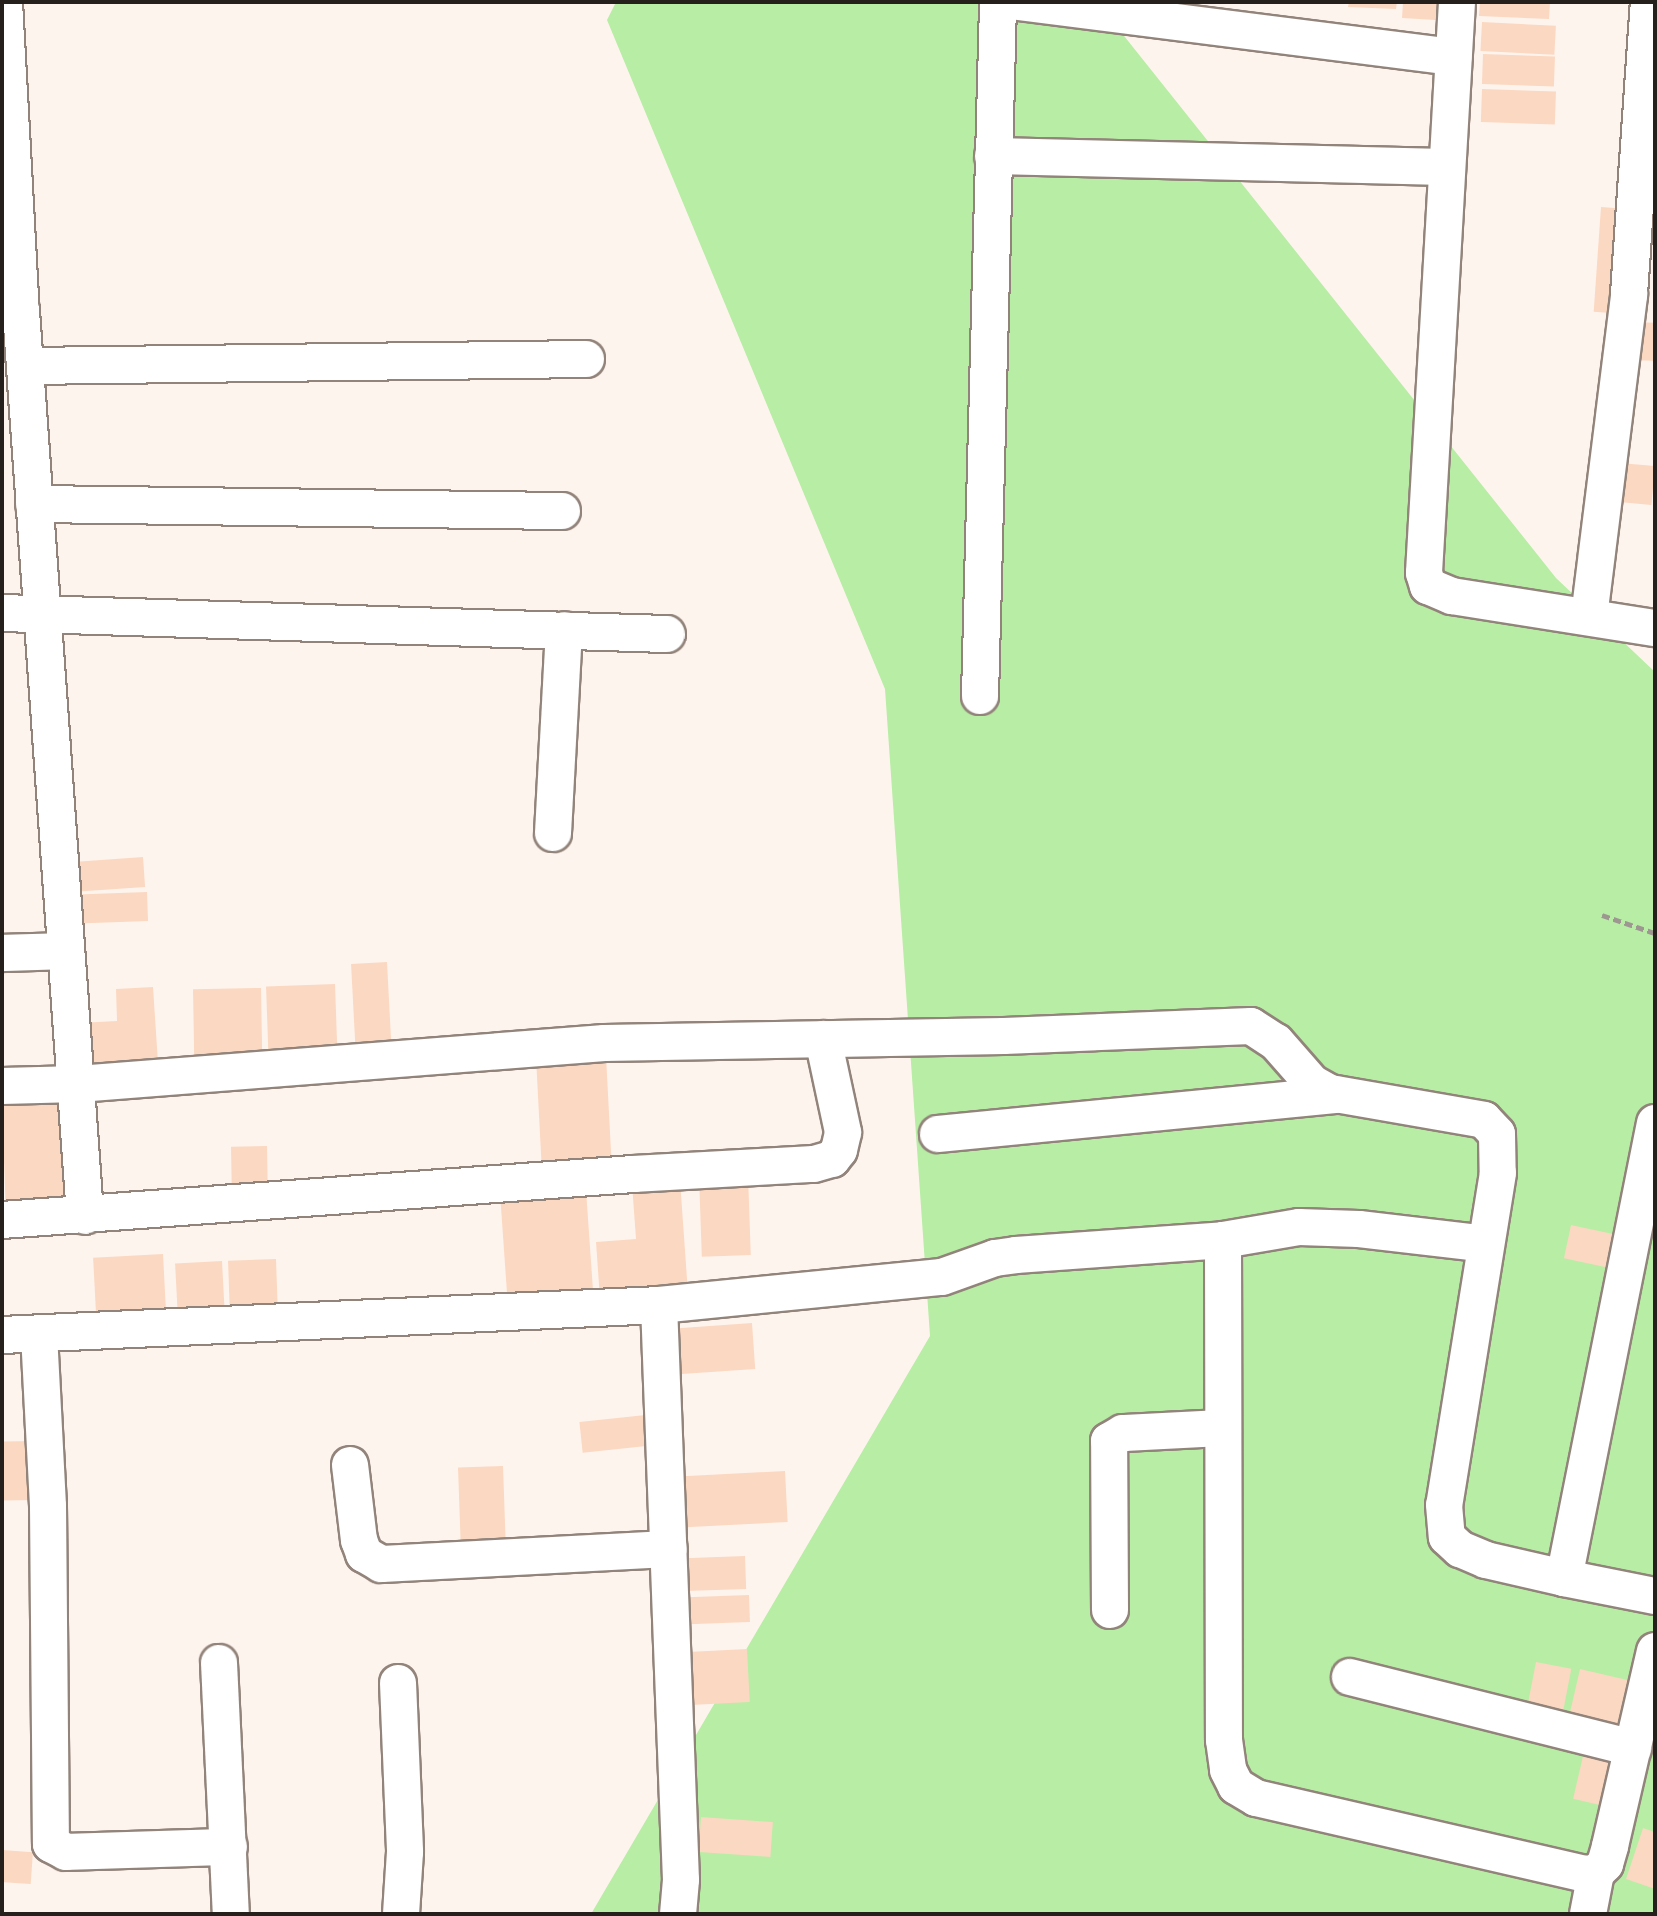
<!DOCTYPE html>
<style>
body{margin:0}
#map{position:relative;width:1657px;height:1916px;overflow:hidden;background:#fef4ee;font-family:"Zilla Slab",serif}
div>[style]{position:absolute}
.green>*{inset:0;background:#b7eda4}
.building>*{inset:0;background:#fbd8c1;transform-origin:0 0}
.path>*{height:5px;margin-top:-2.5px;transform-origin:0;background:repeating-linear-gradient(90deg,#9e9791 0 8px,transparent 0 12px)}
.roads{filter:drop-shadow(2px 0 #92847b) drop-shadow(-2px 0 #92847b) drop-shadow(0 2px #92847b) drop-shadow(0 -2px #92847b)}
.minor>*{height:36px;margin:-18px;padding:0 18px;transform-origin:18px;border-radius:18px;background:#fff}
span{translate:-50% -50%;white-space:nowrap;text-align:center;line-height:1.15;-webkit-text-stroke:6px #fef4ee;paint-order:stroke}
.frame{position:absolute;inset:0;border:4px solid #25201c;pointer-events:none}
</style>
<div id="map">
<div class="green">
<i style="clip-path:polygon(616px 2px,1097px 2px,1556px 578px,1655px 672px,1655px 1914px,591px 1914px,930px 1336px,885px 689px,607px 20px)"></i>
</div>
<div class="building">
<i style="clip-path:polygon(1349px 2px,1397px 2px,1396px 9px,1348px 7px)"></i>
<i style="clip-path:polygon(1403px 2px,1454px 2px,1453px 21px,1402px 18px)"></i>
<i style="clip-path:polygon(1480px 2px,1550px 2px,1549px 19px,1479px 16px)"></i>
<i style="left:1482px;top:22px;width:74px;height:29px;rotate:3deg"></i>
<i style="left:1483px;top:54px;width:72px;height:30px;rotate:2deg"></i>
<i style="left:1482px;top:89px;width:74px;height:33px;rotate:2deg"></i>
<i style="left:1601px;top:207px;width:27px;height:105px;rotate:4deg"></i>
<i style="left:1630px;top:322px;width:25px;height:38px;rotate:2deg"></i>
<i style="left:1620px;top:463px;width:35px;height:39px;rotate:5deg"></i>
<i style="left:143px;top:857px;width:30px;height:70px;rotate:86deg"></i>
<i style="left:147px;top:892px;width:29px;height:70px;rotate:88deg"></i>
<i style="left:387px;top:962px;width:83px;height:36px;rotate:87deg"></i>
<i style="left:335px;top:984px;width:73px;height:69px;rotate:88deg"></i>
<i style="clip-path:polygon(153px 987px,158px 1063px,81px 1067px,79px 1023px,117px 1021px,116px 989px)"></i>
<i style="left:261px;top:988px;width:80px;height:68px;rotate:89deg"></i>
<i style="left:606px;top:1056px;width:110px;height:70px;rotate:87deg"></i>
<i style="left:66px;top:1101px;width:105px;height:64px;rotate:88deg"></i>
<i style="left:267px;top:1146px;width:54px;height:36px;rotate:89deg"></i>
<i style="left:748px;top:1175px;width:80px;height:49px;rotate:88deg"></i>
<i style="clip-path:polygon(680px 1180px,688px 1293px,600px 1299px,596px 1242px,636px 1239px,632px 1184px)"></i>
<i style="left:586px;top:1190px;width:110px;height:86px;rotate:86deg"></i>
<i style="left:1571px;top:1225px;width:49px;height:34px;rotate:12deg"></i>
<i style="left:163px;top:1254px;width:66px;height:70px;rotate:87deg"></i>
<i style="left:276px;top:1259px;width:55px;height:48px;rotate:88deg"></i>
<i style="left:222px;top:1261px;width:55px;height:47px;rotate:87deg"></i>
<i style="left:752px;top:1323px;width:46px;height:81px;rotate:86deg"></i>
<i style="left:655px;top:1414px;width:31px;height:76px;rotate:84deg"></i>
<i style="left:37px;top:1441px;width:59px;height:35px;rotate:89deg"></i>
<i style="left:503px;top:1466px;width:80px;height:45px;rotate:88deg"></i>
<i style="left:785px;top:1471px;width:51px;height:102px;rotate:87deg"></i>
<i style="left:745px;top:1556px;width:33px;height:61px;rotate:88deg"></i>
<i style="left:749px;top:1595px;width:27px;height:62px;rotate:88deg"></i>
<i style="left:747px;top:1649px;width:53px;height:59px;rotate:87deg"></i>
<i style="left:1536px;top:1662px;width:36px;height:56px;rotate:11deg"></i>
<i style="left:1580px;top:1669px;width:53px;height:58px;rotate:13deg"></i>
<i style="left:1583px;top:1756px;width:36px;height:44px;rotate:13deg"></i>
<i style="left:701px;top:1817px;width:72px;height:35px;rotate:4deg"></i>
<i style="clip-path:polygon(1643px 1828px,1655px 1832px,1655px 1889px,1626px 1879px)"></i>
<i style="left:2px;top:1850px;width:31px;height:32px;rotate:4deg"></i>
</div>
<div class="path">
<i style="left:1602px;top:915px;width:56px;rotate:18.8deg"></i>
</div>
<div class="roads">
<div class="minor">
<i style="left:4px;top:2px;width:309px;rotate:86.9deg"></i>
<i style="left:21px;top:311px;width:907px;rotate:85.95deg"></i>
<i style="left:1018px;top:2px;width:439px;rotate:7.2deg"></i>
<i style="left:1457px;top:2px;width:572px;rotate:93.31deg"></i>
<i style="left:1424px;top:573px;width:14px;rotate:73deg"></i>
<i style="left:1428px;top:586px;width:26px;rotate:23deg"></i>
<i style="left:1452px;top:596px;width:206px;rotate:9deg"></i>
<i style="left:993px;top:156px;width:454px;rotate:1.4deg"></i>
<i style="left:25px;top:366px;width:561px;rotate:-0.71deg"></i>
<i style="left:34px;top:504px;width:528px;rotate:0.76deg"></i>
<i style="left:2px;top:613px;width:665px;rotate:1.81deg"></i>
<i style="left:1589px;top:617px;width:325px;rotate:-82.9deg"></i>
<i style="left:1629px;top:294px;width:293px;rotate:-86.1deg"></i>
<i style="left:980px;top:696px;width:694px;rotate:-88.51deg"></i>
<i style="left:553px;top:833px;width:203px;rotate:-86.9deg"></i>
<i style="left:2px;top:953px;width:64px;rotate:-1.8deg"></i>
<i style="left:2px;top:1086px;width:76px;rotate:-1.5deg"></i>
<i style="left:78px;top:1084px;width:528px;rotate:-4.46deg"></i>
<i style="left:604px;top:1043px;width:400px;rotate:-1deg"></i>
<i style="left:1004px;top:1036px;width:247px;rotate:-2.3deg"></i>
<i style="left:1251px;top:1026px;width:30px;rotate:33deg"></i>
<i style="left:1276px;top:1042px;width:55px;rotate:48.7deg"></i>
<i style="left:1312px;top:1083px;width:21px;rotate:29deg"></i>
<i style="left:1330px;top:1093px;width:156px;rotate:9.9deg"></i>
<i style="left:1484px;top:1120px;width:19px;rotate:47deg"></i>
<i style="left:1497px;top:1134px;width:39px;rotate:89deg"></i>
<i style="left:1498px;top:1173px;width:336px;rotate:99.2deg"></i>
<i style="left:1444px;top:1505px;width:32px;rotate:85deg"></i>
<i style="left:1447px;top:1537px;width:18px;rotate:43deg"></i>
<i style="left:1460px;top:1549px;width:28px;rotate:23deg"></i>
<i style="left:1486px;top:1560px;width:80px;rotate:13deg"></i>
<i style="left:1655px;top:1123px;width:464px;rotate:101.3deg"></i>
<i style="left:1564px;top:1578px;width:93px;rotate:11.2deg"></i>
<i style="left:938px;top:1134px;width:401px;rotate:-5.6deg"></i>
<i style="left:2px;top:1220px;width:633px;rotate:-4.17deg"></i>
<i style="left:633px;top:1174px;width:181px;rotate:-3.2deg"></i>
<i style="left:814px;top:1164px;width:19px;rotate:-16deg"></i>
<i style="left:832px;top:1159px;width:11px;rotate:-52deg"></i>
<i style="left:839px;top:1150px;width:18px;rotate:-77deg"></i>
<i style="left:843px;top:1132px;width:95px;rotate:-102.1deg"></i>
<i style="left:1223px;top:1240px;width:500px;rotate:89.89deg"></i>
<i style="left:1224px;top:1740px;width:30px;rotate:82deg"></i>
<i style="left:1228px;top:1770px;width:18px;rotate:63deg"></i>
<i style="left:1236px;top:1786px;width:23px;rotate:31deg"></i>
<i style="left:1256px;top:1798px;width:337px;rotate:13deg"></i>
<i style="left:1584px;top:1874px;width:12px;rotate:-5deg"></i>
<i style="left:1596px;top:1873px;width:13px;rotate:-45deg"></i>
<i style="left:1605px;top:1864px;width:19px;rotate:-74deg"></i>
<i style="left:1610px;top:1846px;width:200px;rotate:-77deg"></i>
<i style="left:659px;top:1305px;width:575px;rotate:87.81deg"></i>
<i style="left:681px;top:1880px;width:34px;rotate:95deg"></i>
<i style="left:39px;top:1334px;width:172px;rotate:87deg"></i>
<i style="left:48px;top:1506px;width:338px;rotate:89.5deg"></i>
<i style="left:51px;top:1844px;width:17px;rotate:28deg"></i>
<i style="left:66px;top:1852px;width:163px;rotate:-1.8deg"></i>
<i style="left:2px;top:1335px;width:658px;rotate:-2.61deg"></i>
<i style="left:659px;top:1305px;width:284px;rotate:-5.7deg"></i>
<i style="left:942px;top:1277px;width:56px;rotate:-19.7deg"></i>
<i style="left:995px;top:1258px;width:21px;rotate:-8deg"></i>
<i style="left:1016px;top:1255px;width:208px;rotate:-4.1deg"></i>
<i style="left:1223px;top:1240px;width:77px;rotate:-9.7deg"></i>
<i style="left:1299px;top:1227px;width:60px;rotate:1.9deg"></i>
<i style="left:1359px;top:1229px;width:128px;rotate:6.7deg"></i>
<i style="left:350px;top:1465px;width:76px;rotate:83.2deg"></i>
<i style="left:359px;top:1540px;width:15px;rotate:70deg"></i>
<i style="left:364px;top:1554px;width:20px;rotate:30deg"></i>
<i style="left:381px;top:1564px;width:288px;rotate:-3deg"></i>
<i style="left:1110px;top:1610px;width:169px;rotate:-90.3deg"></i>
<i style="left:1109px;top:1441px;width:16px;rotate:-30deg"></i>
<i style="left:1123px;top:1433px;width:100px;rotate:-2.9deg"></i>
<i style="left:219px;top:1663px;width:251px;rotate:87.3deg"></i>
<i style="left:1350px;top:1677px;width:292px;rotate:14.1deg"></i>
<i style="left:398px;top:1683px;width:169px;rotate:87.6deg"></i>
<i style="left:405px;top:1852px;width:62px;rotate:93.7deg"></i>
<i style="left:1588px;top:1914px;width:42px;rotate:-79deg"></i>
</div>
</div>
<div class="frame"></div>
</div>
